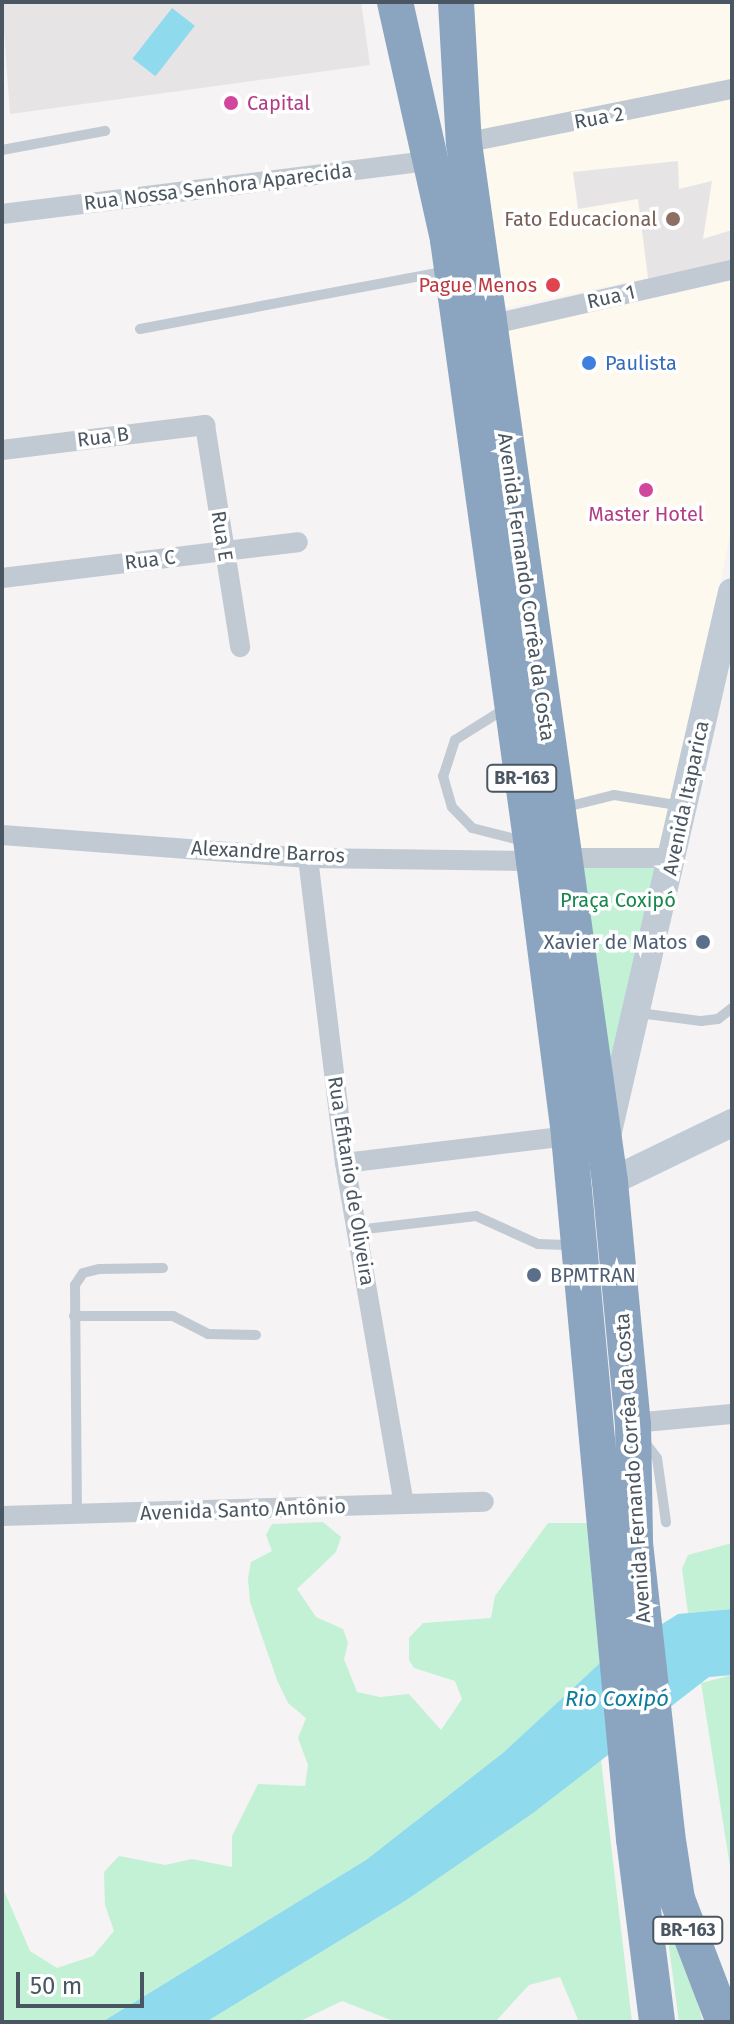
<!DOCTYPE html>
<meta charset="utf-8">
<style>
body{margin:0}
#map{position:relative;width:734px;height:2024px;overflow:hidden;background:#f5f3f3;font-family:"Fira Sans",sans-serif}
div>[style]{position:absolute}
.commercial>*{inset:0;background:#fdf9ef}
.education>*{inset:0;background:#e6e4e5}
.green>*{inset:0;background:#c3f1d5}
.water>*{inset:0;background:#90daee;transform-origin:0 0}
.lane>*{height:10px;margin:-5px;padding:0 5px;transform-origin:5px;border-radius:5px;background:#c1cad2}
.street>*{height:20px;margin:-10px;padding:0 10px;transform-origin:10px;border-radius:10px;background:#c1cad2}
.secondary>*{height:28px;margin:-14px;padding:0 14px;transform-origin:14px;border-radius:14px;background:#c1cbd6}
.highway>*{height:36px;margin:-18px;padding:0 18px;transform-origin:18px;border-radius:18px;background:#8ba5c1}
.dots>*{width:22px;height:22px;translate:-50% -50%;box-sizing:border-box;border:4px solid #fff;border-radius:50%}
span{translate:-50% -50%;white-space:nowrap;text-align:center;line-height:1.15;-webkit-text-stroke:7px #fff;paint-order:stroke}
.shield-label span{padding:2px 6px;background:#fff;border:2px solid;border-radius:6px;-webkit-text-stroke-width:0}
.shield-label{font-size:18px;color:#4a5661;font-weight:700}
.hotel-label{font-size:20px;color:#b23c85}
.left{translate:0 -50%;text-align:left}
.street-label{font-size:20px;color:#4a5661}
.education-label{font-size:20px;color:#785e54}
.right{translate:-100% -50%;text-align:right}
.health-label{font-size:20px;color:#be3a42}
.shop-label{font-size:20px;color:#366cbe}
.park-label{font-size:20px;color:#17864f}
.service-label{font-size:20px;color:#4e5e75}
.water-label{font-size:22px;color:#0c7c9b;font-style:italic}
.frame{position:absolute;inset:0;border:4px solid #4a5661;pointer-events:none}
.scale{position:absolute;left:16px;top:1972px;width:128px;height:36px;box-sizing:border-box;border:4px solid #4a5661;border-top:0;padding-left:10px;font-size:24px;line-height:28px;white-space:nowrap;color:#4a5661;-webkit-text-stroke:6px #fff;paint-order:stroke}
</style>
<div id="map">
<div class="commercial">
<i style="clip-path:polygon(462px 2px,732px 2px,732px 80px,465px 132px)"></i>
<i style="clip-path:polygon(732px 93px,732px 260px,496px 310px,480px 147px)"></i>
<i style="clip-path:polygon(732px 277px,732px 524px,668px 850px,576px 851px,501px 328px)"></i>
</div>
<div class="education">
<i style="clip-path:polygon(2px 2px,361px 2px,370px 65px,10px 114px)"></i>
<i style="clip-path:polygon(678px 161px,679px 189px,712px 181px,703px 239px,732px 230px,732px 265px,649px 286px,638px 199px,578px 209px,573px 172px)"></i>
</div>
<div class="green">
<i style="clip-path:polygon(663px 864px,611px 1083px,576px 867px)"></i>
<i style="clip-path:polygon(323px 1522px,341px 1537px,336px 1552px,297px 1589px,316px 1617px,343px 1629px,348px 1643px,344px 1659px,357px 1692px,380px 1697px,409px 1694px,441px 1730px,462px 1699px,455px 1681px,414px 1668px,409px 1660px,409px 1638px,423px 1623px,491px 1618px,495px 1596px,548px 1523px,587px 1523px,600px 1663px,504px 1752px,366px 1860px,102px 2022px,2px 2022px,2px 1886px,30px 1951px,57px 1968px,93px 1956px,114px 1931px,105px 1905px,104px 1872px,119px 1856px,165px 1865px,192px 1859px,232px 1867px,232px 1836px,258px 1784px,305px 1786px,308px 1765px,298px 1738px,306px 1718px,288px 1703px,277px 1680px,250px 1602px,248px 1578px,251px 1562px,272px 1551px,266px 1535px,272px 1524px)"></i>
<i style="clip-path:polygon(732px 1543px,732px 1609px,688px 1613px,682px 1569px,688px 1555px)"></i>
<i style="clip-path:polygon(732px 1675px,732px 1879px,701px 1683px)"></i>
<i style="clip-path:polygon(601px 1760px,632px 2022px,579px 2022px,560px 1977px,529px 1985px,495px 2022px,396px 2022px,342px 2001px,298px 2022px,206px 2022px,405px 1901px)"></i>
<i style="clip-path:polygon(662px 1895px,667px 1896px,703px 2022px,679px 2022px)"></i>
</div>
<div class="water">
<i style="left:172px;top:8px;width:29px;height:64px;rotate:38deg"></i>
<i style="clip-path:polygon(732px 1609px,732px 1675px,709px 1677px,533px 1813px,405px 1901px,206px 2022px,102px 2022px,366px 1860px,504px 1752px,600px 1663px,678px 1614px)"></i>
</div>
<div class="lane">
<i style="left:2px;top:150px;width:105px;rotate:-10.5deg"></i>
<i style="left:140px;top:329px;width:312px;rotate:-10.7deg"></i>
<i style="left:506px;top:708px;width:60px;rotate:147.9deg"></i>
<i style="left:455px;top:740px;width:38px;rotate:108deg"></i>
<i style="left:443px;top:776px;width:32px;rotate:74deg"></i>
<i style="left:452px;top:807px;width:29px;rotate:46deg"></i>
<i style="left:472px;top:828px;width:53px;rotate:14.3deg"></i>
<i style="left:566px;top:807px;width:49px;rotate:-14deg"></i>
<i style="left:614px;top:795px;width:70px;rotate:9.1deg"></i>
<i style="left:639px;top:1013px;width:63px;rotate:7.4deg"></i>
<i style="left:701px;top:1021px;width:17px;rotate:-7deg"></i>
<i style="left:718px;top:1019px;width:18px;rotate:-38deg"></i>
<i style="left:357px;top:1230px;width:120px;rotate:-6.7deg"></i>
<i style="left:476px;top:1216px;width:68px;rotate:24.3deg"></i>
<i style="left:538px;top:1244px;width:34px;rotate:2deg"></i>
<i style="left:74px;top:1316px;width:99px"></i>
<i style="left:173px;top:1316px;width:39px;rotate:27deg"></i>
<i style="left:208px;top:1334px;width:48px;rotate:1.2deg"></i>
<i style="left:644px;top:1441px;width:21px;rotate:53deg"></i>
<i style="left:657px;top:1458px;width:65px;rotate:82deg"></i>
<i style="left:77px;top:1516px;width:231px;rotate:-90.5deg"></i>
<i style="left:75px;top:1285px;width:14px;rotate:-56deg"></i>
<i style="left:83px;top:1273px;width:16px;rotate:-14deg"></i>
<i style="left:99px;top:1269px;width:64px;rotate:-0.9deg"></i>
</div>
<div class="street">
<i style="left:464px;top:143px;width:273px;rotate:-11.4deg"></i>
<i style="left:2px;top:214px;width:435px;rotate:-7.1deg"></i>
<i style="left:489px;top:325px;width:249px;rotate:-12.8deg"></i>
<i style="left:2px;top:450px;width:205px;rotate:-7deg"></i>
<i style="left:205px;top:425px;width:225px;rotate:81deg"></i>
<i style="left:2px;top:578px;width:298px;rotate:-6.9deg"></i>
<i style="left:2px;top:835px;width:307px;rotate:4.3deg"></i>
<i style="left:308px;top:858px;width:226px;rotate:0.8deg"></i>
<i style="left:308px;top:858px;width:307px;rotate:83.1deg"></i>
<i style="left:345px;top:1163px;width:346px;rotate:80.2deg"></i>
<i style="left:564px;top:858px;width:110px"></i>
<i style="left:345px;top:1163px;width:226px;rotate:-6.9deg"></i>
<i style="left:633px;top:1423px;width:99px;rotate:-5.2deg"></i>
<i style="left:2px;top:1516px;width:482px;rotate:-1.7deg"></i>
</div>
<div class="secondary">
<i style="left:607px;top:1136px;width:558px;rotate:-77.06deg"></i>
<i style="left:610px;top:1182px;width:136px;rotate:-25.8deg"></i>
</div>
<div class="highway">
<i style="left:395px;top:2px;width:244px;rotate:77.4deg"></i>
<i style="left:448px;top:240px;width:627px;rotate:82.12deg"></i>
<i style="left:534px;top:861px;width:277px;rotate:82.7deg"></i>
<i style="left:569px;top:1136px;width:706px;rotate:84.72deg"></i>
<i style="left:634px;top:1839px;width:184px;rotate:82.8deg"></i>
<i style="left:456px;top:2px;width:141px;rotate:86.8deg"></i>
<i style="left:464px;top:143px;width:1049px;rotate:82deg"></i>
<i style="left:610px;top:1182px;width:244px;rotate:84.6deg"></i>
<i style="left:633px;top:1425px;width:118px;rotate:89deg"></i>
<i style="left:635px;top:1543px;width:293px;rotate:83.7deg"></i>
<i style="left:667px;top:1834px;width:66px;rotate:81.3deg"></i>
<i style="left:677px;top:1899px;width:132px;rotate:69.1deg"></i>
</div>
<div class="dots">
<i style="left:231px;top:103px;background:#d1479c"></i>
<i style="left:673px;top:219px;background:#8d6e63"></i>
<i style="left:553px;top:285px;background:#e0444e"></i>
<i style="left:589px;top:363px;background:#3f7fe0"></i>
<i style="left:646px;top:490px;background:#d1479c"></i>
<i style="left:703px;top:942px;background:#5c6f8a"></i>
<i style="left:534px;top:1275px;background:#5c6f8a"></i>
</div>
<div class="shield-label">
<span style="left:522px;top:778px">BR-163</span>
<span style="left:688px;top:1930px">BR-163</span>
</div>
<div class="hotel-label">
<span class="left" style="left:247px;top:103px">Capital</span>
<span style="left:646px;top:514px">Master Hotel</span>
</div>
<div class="street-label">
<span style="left:599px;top:118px;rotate:-10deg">Rua 2</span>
<span style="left:218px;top:187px;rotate:-7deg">Rua Nossa Senhora Aparecida</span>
<span style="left:611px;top:297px;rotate:-13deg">Rua 1</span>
<span style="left:103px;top:437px;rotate:-7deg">Rua B</span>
<span style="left:222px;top:536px;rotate:81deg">Rua E</span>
<span style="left:150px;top:560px;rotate:-7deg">Rua C</span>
<span style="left:526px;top:587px;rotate:82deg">Avenida Fernando Corrêa da Costa</span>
<span style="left:686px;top:798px;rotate:-78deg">Avenida Itaparica</span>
<span style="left:268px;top:852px;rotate:3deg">Alexandre Barros</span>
<span style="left:351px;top:1181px;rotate:81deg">Rua Efitanio de Oliveira</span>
<span style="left:633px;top:1468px;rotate:-94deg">Avenida Fernando Corrêa da Costa</span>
<span style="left:243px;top:1510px;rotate:-2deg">Avenida Santo Antônio</span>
</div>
<div class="education-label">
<span class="right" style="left:657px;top:219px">Fato Educacional</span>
</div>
<div class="health-label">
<span class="right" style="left:537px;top:285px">Pague Menos</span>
</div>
<div class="shop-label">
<span class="left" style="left:605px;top:363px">Paulista</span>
</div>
<div class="park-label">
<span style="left:618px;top:900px">Praça Coxipó</span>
</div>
<div class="service-label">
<span class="right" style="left:687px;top:942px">Xavier de Matos</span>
<span class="left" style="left:550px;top:1275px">BPMTRAN</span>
</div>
<div class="water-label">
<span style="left:617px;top:1699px">Rio Coxipó</span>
</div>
<div class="frame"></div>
<div class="scale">50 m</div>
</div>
